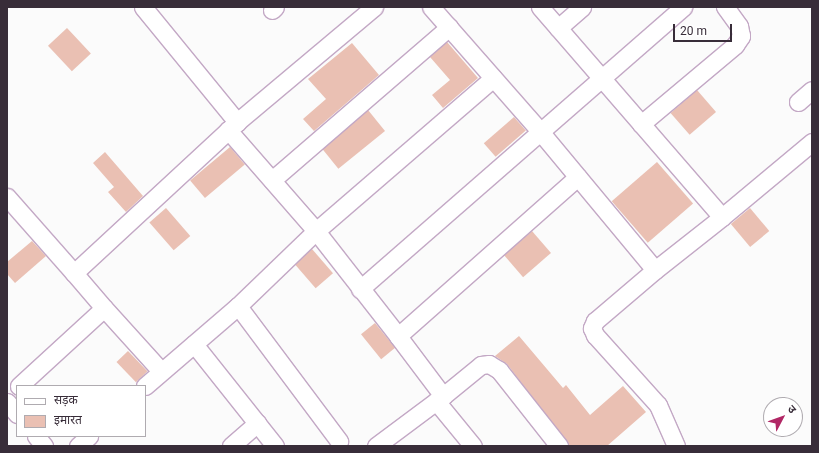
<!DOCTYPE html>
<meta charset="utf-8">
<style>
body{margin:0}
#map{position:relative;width:819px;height:453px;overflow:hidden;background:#fbfbfb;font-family:Roboto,"Noto Sans Devanagari",sans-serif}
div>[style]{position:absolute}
.building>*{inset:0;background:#eac0b3;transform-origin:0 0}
.roads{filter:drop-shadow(1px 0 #c3a8c5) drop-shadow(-1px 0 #c3a8c5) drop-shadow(0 1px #c3a8c5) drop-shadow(0 -1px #c3a8c5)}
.minor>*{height:17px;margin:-8.5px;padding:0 8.5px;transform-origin:8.5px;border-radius:8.5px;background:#fff}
span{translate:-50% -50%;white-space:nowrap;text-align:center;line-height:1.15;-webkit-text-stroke:3px #fff;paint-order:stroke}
.frame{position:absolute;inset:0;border:8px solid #382d39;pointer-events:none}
.legend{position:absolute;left:16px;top:385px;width:130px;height:52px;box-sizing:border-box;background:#fff;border:1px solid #afabb0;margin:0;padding:5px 7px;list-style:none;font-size:12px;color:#382d39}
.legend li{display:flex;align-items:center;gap:8px;height:20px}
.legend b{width:20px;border:1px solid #afabb0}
.north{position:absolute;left:763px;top:397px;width:40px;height:40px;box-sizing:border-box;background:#fff;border:1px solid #afabb0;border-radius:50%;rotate:49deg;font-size:11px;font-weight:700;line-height:16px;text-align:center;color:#382d39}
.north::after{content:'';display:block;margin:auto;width:14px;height:18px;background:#b12765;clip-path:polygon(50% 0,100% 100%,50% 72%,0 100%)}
.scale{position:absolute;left:673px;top:24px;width:59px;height:18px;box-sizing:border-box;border:2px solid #382d39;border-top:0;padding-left:5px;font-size:12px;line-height:14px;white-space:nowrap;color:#382d39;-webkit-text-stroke:3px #fff;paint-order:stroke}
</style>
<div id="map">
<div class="building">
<i style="left:67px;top:28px;width:35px;height:26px;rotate:47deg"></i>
<i style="clip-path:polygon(447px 42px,478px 78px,443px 108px,432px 95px,450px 80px,430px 57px)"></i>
<i style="clip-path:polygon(352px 43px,379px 75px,314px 131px,303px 119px,326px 99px,308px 79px)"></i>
<i style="left:697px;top:90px;width:29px;height:35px;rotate:49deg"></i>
<i style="left:368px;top:110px;width:27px;height:60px;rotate:51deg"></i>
<i style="left:514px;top:117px;width:18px;height:40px;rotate:49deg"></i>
<i style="left:230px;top:147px;width:23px;height:52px;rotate:50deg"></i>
<i style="clip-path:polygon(105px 152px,143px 196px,126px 212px,108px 192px,114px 187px,93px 163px)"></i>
<i style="left:657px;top:162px;width:55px;height:60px;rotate:49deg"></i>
<i style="left:166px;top:208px;width:37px;height:22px;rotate:49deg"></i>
<i style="left:750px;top:208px;width:30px;height:25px;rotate:50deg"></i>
<i style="left:532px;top:231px;width:29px;height:37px;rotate:49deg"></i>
<i style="clip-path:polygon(32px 241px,46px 256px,15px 283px,7px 274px,7px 262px)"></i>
<i style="left:312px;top:249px;width:32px;height:23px;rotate:49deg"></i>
<i style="left:375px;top:323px;width:32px;height:18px;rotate:51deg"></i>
<i style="clip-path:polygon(519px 336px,563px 388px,566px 385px,590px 415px,623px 386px,646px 412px,607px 446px,569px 446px,507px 364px,495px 356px)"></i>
<i style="left:128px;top:351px;width:28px;height:16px;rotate:46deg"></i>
</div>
<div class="roads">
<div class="minor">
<i style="left:143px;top:7px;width:149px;rotate:50.7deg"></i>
<i style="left:431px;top:7px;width:162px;rotate:48.7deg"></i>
<i style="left:538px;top:129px;width:183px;rotate:50.3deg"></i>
<i style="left:655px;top:270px;width:85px;rotate:-38.3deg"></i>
<i style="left:540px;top:7px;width:278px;rotate:49.1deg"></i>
<i style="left:722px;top:217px;width:117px;rotate:-39.8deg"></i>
<i style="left:272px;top:10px;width:4px;rotate:-45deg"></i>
<i style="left:558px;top:28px;width:32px;rotate:-41deg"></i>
<i style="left:798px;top:102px;width:18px;rotate:-41deg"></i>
<i style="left:641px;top:124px;width:123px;rotate:-40deg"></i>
<i style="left:735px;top:45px;width:11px;rotate:-56deg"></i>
<i style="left:741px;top:36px;width:10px;rotate:-101deg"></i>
<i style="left:739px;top:26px;width:24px;rotate:-126deg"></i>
<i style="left:228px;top:130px;width:134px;rotate:48.9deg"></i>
<i style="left:316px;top:231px;width:133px;rotate:52deg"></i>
<i style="left:272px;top:180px;width:234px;rotate:-40.8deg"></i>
<i style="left:7px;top:197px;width:101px;rotate:48.6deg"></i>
<i style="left:655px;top:270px;width:79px;rotate:139.6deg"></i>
<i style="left:595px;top:321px;width:8px;rotate:113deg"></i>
<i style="left:592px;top:328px;width:8px;rotate:67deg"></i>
<i style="left:595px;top:335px;width:94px;rotate:48deg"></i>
<i style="left:658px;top:405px;width:45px;rotate:66.3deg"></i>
<i style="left:360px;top:289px;width:429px;rotate:-41.1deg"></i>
<i style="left:238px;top:306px;width:169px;rotate:53.2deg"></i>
<i style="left:104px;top:308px;width:85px;rotate:47.9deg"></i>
<i style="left:194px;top:344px;width:130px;rotate:51.5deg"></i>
<i style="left:19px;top:386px;width:115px;rotate:-42.5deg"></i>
<i style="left:104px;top:308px;width:46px;rotate:-130.6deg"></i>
<i style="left:74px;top:273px;width:222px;rotate:-42.8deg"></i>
<i style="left:237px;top:122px;width:179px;rotate:-40deg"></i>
<i style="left:145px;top:386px;width:123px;rotate:-40.7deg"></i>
<i style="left:238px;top:306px;width:108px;rotate:-43.9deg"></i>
<i style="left:316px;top:231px;width:234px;rotate:-40.8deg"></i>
<i style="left:443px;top:396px;width:49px;rotate:-39.2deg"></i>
<i style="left:481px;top:365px;width:8px;rotate:-7deg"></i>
<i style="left:489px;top:364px;width:12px;rotate:31deg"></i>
<i style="left:499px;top:370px;width:97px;rotate:51.7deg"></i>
<i style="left:436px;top:401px;width:58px;rotate:50.6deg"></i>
<i style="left:7px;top:402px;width:16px;rotate:50deg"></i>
<i style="left:36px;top:436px;width:13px;rotate:51deg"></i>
<i style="left:78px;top:446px;width:15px;rotate:-42deg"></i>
<i style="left:231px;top:446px;width:35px;rotate:-41deg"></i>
<i style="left:376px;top:446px;width:84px;rotate:-36.7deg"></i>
<i style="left:443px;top:396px;width:75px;rotate:-126.9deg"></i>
<i style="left:398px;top:336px;width:240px;rotate:-41.5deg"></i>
</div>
</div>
<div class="frame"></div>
<ul class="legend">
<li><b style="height:5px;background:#fff"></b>सड़क</li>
<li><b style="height:11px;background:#eac0b3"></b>इमारत</li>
</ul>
<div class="north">उ</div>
<div class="scale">20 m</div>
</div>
